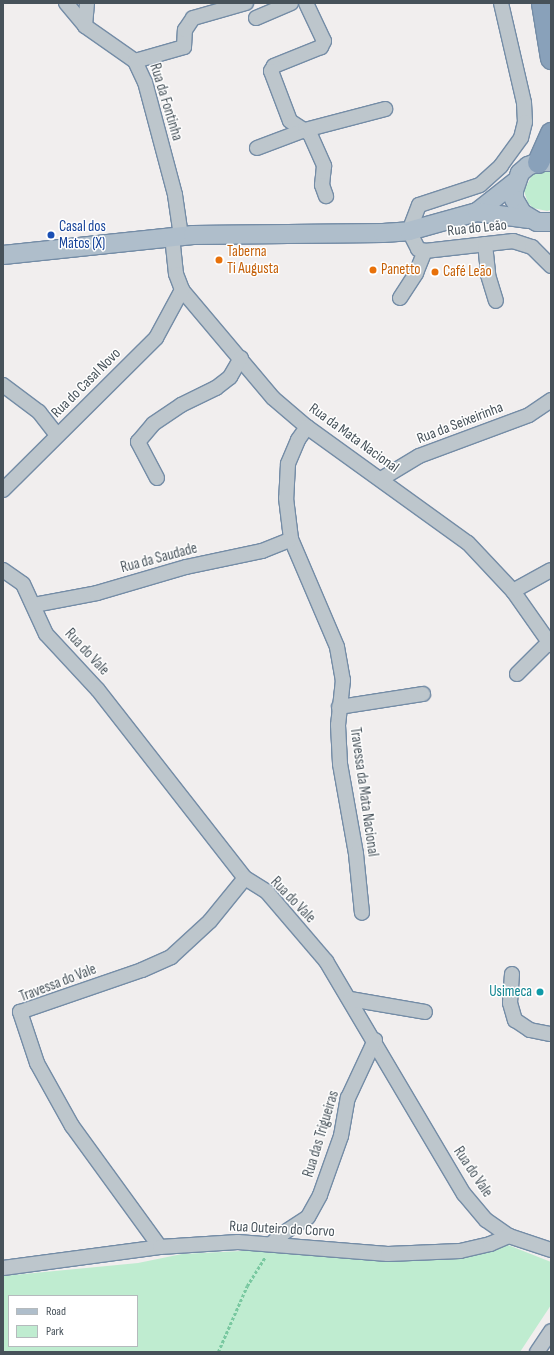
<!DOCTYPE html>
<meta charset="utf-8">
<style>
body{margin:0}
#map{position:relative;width:554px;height:1355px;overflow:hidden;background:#f1eeee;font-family:"Sofia Sans Condensed",sans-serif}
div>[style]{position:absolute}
.green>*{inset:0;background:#bfecd0}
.path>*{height:2.5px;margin-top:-1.25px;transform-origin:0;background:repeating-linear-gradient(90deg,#79c8a0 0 3px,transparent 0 5px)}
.roads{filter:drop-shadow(1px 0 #748ca6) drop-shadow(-1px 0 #748ca6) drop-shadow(0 1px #748ca6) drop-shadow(0 -1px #748ca6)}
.minor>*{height:14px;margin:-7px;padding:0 7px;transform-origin:7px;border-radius:7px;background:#bdc6cc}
.major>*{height:18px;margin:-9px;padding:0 9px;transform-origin:9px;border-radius:9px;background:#afbecb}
.highway>*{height:21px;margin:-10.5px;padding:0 10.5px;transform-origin:10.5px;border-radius:10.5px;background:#89a1ba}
.dots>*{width:11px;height:11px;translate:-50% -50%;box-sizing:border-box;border:2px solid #fff;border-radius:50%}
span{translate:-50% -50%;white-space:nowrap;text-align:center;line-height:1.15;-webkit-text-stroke:3px #fff;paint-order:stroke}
.street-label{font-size:15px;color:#47525a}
.transit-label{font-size:15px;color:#164399}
.left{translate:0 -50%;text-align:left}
.food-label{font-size:15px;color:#c56008}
.culture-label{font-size:15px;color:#0d838f}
.right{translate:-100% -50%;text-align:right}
.frame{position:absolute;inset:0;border:4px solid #47525a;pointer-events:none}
.legend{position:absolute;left:8px;top:1295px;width:130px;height:52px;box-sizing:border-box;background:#fff;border:1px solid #b5babd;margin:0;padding:5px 7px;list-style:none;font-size:12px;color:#47525a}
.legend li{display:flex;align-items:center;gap:8px;height:20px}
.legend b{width:20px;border:1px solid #b5babd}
</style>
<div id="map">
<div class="green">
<i style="clip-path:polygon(544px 170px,551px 172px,551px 210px,547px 211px,533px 208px,528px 203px,524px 191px,532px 175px)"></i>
<i style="clip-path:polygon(evenodd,508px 1245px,551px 1262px,551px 1305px,520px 1352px,3px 1352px,3px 1276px,138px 1263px,182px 1254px,259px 1250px,466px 1257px,508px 1245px,9px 1296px,137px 1296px,137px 1346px,9px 1346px,9px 1296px)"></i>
</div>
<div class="path">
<i style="left:218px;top:1352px;width:72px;rotate:-66.3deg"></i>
<i style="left:247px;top:1286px;width:34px;rotate:-58deg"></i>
</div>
<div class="roads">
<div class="minor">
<i style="left:66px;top:3px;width:30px;rotate:50deg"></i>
<i style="left:87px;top:3px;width:23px;rotate:95deg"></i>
<i style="left:85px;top:26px;width:61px;rotate:35deg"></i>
<i style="left:135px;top:61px;width:23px;rotate:65deg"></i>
<i style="left:145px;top:82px;width:117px;rotate:75.1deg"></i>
<i style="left:175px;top:195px;width:41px;rotate:81.7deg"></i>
<i style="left:306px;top:3px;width:42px;rotate:64.7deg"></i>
<i style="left:324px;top:41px;width:7px;rotate:117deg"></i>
<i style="left:321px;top:47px;width:51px;rotate:158deg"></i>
<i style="left:274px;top:66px;width:6px;rotate:121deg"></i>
<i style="left:271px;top:71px;width:53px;rotate:69.2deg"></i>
<i style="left:290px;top:121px;width:24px;rotate:33deg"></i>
<i style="left:310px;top:134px;width:35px;rotate:66deg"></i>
<i style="left:324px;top:166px;width:19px;rotate:96deg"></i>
<i style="left:322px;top:185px;width:12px;rotate:70deg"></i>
<i style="left:501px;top:3px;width:103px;rotate:77deg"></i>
<i style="left:524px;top:103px;width:19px;rotate:87deg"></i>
<i style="left:525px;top:122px;width:16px;rotate:104deg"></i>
<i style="left:521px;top:138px;width:34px;rotate:126deg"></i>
<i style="left:501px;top:166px;width:28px;rotate:138deg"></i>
<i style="left:480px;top:185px;width:64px;rotate:161.8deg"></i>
<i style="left:419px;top:205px;width:28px;rotate:111deg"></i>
<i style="left:409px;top:231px;width:20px;rotate:63deg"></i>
<i style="left:418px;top:249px;width:7px;rotate:16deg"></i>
<i style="left:425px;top:251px;width:89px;rotate:-6.5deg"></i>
<i style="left:513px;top:241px;width:20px;rotate:18deg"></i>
<i style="left:532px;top:247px;width:27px;rotate:45deg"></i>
<i style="left:256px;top:18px;width:38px;rotate:-23deg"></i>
<i style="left:135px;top:61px;width:51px;rotate:-15.9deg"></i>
<i style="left:184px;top:47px;width:17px;rotate:-87deg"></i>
<i style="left:185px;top:30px;width:14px;rotate:-56deg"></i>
<i style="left:193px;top:18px;width:55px;rotate:-15.8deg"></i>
<i style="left:257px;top:148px;width:51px;rotate:-20.6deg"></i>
<i style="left:305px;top:130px;width:83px;rotate:-14.7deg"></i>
<i style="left:172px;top:236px;width:38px;rotate:84deg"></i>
<i style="left:176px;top:274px;width:17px;rotate:69deg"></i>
<i style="left:182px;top:290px;width:141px;rotate:49.9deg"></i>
<i style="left:273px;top:398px;width:45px;rotate:40.5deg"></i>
<i style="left:307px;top:427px;width:198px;rotate:35.8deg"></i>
<i style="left:468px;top:543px;width:66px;rotate:46.8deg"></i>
<i style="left:513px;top:591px;width:66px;rotate:54.9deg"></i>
<i style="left:485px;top:244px;width:31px;rotate:84deg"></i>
<i style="left:488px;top:275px;width:27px;rotate:73deg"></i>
<i style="left:400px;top:298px;width:30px;rotate:-57deg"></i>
<i style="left:416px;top:273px;width:24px;rotate:-68deg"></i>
<i style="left:3px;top:385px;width:45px;rotate:36.9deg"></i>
<i style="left:39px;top:412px;width:29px;rotate:52deg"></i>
<i style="left:307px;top:427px;width:16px;rotate:125deg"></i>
<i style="left:298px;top:440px;width:26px;rotate:113deg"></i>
<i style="left:288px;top:464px;width:34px;rotate:93deg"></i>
<i style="left:286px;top:498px;width:41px;rotate:83deg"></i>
<i style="left:291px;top:539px;width:117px;rotate:66.9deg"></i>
<i style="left:337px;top:647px;width:34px;rotate:80deg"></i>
<i style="left:343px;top:680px;width:45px;rotate:96.3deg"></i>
<i style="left:338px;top:725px;width:39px;rotate:87deg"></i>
<i style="left:340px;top:764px;width:91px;rotate:79.9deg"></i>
<i style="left:356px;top:854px;width:59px;rotate:84.2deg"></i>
<i style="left:157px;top:478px;width:41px;rotate:-117.8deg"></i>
<i style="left:138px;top:442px;width:23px;rotate:-50deg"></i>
<i style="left:153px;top:424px;width:34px;rotate:-34deg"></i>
<i style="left:181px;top:405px;width:39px;rotate:-26deg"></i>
<i style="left:216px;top:388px;width:18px;rotate:-38deg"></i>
<i style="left:230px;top:377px;width:22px;rotate:-60deg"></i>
<i style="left:381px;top:479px;width:44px;rotate:-31.2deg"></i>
<i style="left:419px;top:456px;width:117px;rotate:-20.4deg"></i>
<i style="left:529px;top:415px;width:27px;rotate:-34deg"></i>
<i style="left:3px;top:490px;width:216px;rotate:-44.8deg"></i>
<i style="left:156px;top:338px;width:55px;rotate:-61.6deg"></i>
<i style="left:3px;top:570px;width:24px;rotate:35deg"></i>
<i style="left:23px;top:584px;width:55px;rotate:65.3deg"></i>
<i style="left:46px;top:634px;width:76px;rotate:47.1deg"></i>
<i style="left:98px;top:690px;width:239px;rotate:52deg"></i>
<i style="left:245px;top:878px;width:26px;rotate:32deg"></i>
<i style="left:267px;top:892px;width:91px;rotate:49.5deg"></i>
<i style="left:326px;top:961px;width:271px;rotate:59.4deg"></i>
<i style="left:464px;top:1194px;width:34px;rotate:50deg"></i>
<i style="left:486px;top:1220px;width:28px;rotate:35deg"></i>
<i style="left:509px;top:1236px;width:44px;rotate:18.4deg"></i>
<i style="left:513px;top:591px;width:43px;rotate:-28.9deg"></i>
<i style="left:34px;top:605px;width:64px;rotate:-10.8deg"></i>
<i style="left:97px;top:593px;width:93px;rotate:-16.3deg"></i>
<i style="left:186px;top:567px;width:78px;rotate:-11.9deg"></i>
<i style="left:262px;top:551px;width:31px;rotate:-22deg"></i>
<i style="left:517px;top:674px;width:45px;rotate:-45deg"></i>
<i style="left:339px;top:707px;width:85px;rotate:-8.8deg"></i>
<i style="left:512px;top:974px;width:29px;rotate:94deg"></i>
<i style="left:510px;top:1003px;width:18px;rotate:74deg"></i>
<i style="left:515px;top:1020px;width:18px;rotate:34deg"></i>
<i style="left:530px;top:1030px;width:21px;rotate:11deg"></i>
<i style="left:350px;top:999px;width:76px;rotate:9.8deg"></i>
<i style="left:271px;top:1244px;width:18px;rotate:-41deg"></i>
<i style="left:285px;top:1232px;width:27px;rotate:-33deg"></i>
<i style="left:308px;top:1217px;width:25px;rotate:-61deg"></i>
<i style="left:320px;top:1195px;width:63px;rotate:-70.4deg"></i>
<i style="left:341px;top:1136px;width:39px;rotate:-80deg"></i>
<i style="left:348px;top:1098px;width:64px;rotate:-65deg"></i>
<i style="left:160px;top:1247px;width:150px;rotate:-126deg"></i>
<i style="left:72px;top:1126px;width:72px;rotate:-119.1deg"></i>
<i style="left:37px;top:1063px;width:54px;rotate:-108.4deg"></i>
<i style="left:20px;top:1012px;width:129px;rotate:-19deg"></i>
<i style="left:142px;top:970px;width:32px;rotate:-24deg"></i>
<i style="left:171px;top:957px;width:53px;rotate:-42.7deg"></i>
<i style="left:210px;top:921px;width:55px;rotate:-50.9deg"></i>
<i style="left:3px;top:1268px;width:158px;rotate:-7.6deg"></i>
<i style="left:160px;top:1247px;width:78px;rotate:-3.7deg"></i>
<i style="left:238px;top:1242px;width:150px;rotate:4.6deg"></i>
<i style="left:388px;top:1254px;width:72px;rotate:-2.4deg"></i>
<i style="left:460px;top:1251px;width:31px;rotate:-13deg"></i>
<i style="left:490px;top:1244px;width:21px;rotate:-23deg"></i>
<i style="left:537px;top:1352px;width:25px;rotate:-56deg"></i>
</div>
<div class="major">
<i style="left:551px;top:162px;width:13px;rotate:180deg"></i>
<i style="left:538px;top:162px;width:11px;rotate:158deg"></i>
<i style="left:528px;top:166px;width:11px;rotate:139deg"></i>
<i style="left:520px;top:173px;width:18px;rotate:109deg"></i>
<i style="left:514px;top:190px;width:9px;rotate:90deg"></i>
<i style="left:514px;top:199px;width:16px;rotate:60deg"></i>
<i style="left:522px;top:213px;width:17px;rotate:31deg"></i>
<i style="left:537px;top:222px;width:14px"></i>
<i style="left:477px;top:212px;width:48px;rotate:-38.3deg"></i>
<i style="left:3px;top:255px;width:191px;rotate:-6deg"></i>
<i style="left:193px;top:235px;width:190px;rotate:-0.6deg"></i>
<i style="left:383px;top:233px;width:26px;rotate:-4deg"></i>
<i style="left:409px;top:231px;width:71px;rotate:-15.6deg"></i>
<i style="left:477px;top:212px;width:51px;rotate:7.8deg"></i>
</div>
<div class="highway">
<i style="left:542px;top:3px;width:56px;rotate:80.7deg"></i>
<i style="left:538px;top:162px;width:32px;rotate:-66deg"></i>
</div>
</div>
<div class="dots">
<i style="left:51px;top:235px;background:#1a4fb4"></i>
<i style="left:219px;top:260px;background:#e8710a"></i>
<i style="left:373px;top:270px;background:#e8710a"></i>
<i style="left:435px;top:272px;background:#e8710a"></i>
<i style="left:540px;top:992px;background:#0f9aa8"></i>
</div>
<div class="street-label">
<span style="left:166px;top:102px;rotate:73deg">Rua da Fontinha</span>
<span style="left:477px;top:228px;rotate:-6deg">Rua do Leão</span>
<span style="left:86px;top:383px;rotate:-45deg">Rua do Casal Novo</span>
<span style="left:460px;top:423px;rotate:-21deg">Rua da Seixeirinha</span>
<span style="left:354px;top:438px;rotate:36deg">Rua da Mata Nacional</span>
<span style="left:159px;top:558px;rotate:-15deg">Rua da Saudade</span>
<span style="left:87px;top:652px;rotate:47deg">Rua do Vale</span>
<span style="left:364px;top:792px;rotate:82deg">Travessa da Mata Nacional</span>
<span style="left:293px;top:900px;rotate:46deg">Rua do Vale</span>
<span style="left:58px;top:983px;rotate:-21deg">Travessa do Vale</span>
<span style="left:321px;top:1134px;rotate:-73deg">Rua das Trigueiras</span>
<span style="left:473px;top:1172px;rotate:56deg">Rua do Vale</span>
<span style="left:282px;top:1229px;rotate:3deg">Rua Outeiro do Corvo</span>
</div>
<div class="transit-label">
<span class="left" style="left:59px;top:235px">Casal dos<br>Matos (X)</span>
</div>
<div class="food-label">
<span class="left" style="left:227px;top:260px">Taberna<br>Ti Augusta</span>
<span class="left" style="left:381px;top:270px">Panetto</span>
<span class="left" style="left:443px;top:272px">Café Leão</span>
</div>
<div class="culture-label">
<span class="right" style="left:532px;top:992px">Usimeca</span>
</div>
<div class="frame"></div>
<ul class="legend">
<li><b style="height:5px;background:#afbecb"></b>Road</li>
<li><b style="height:11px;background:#bfecd0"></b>Park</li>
</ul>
</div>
